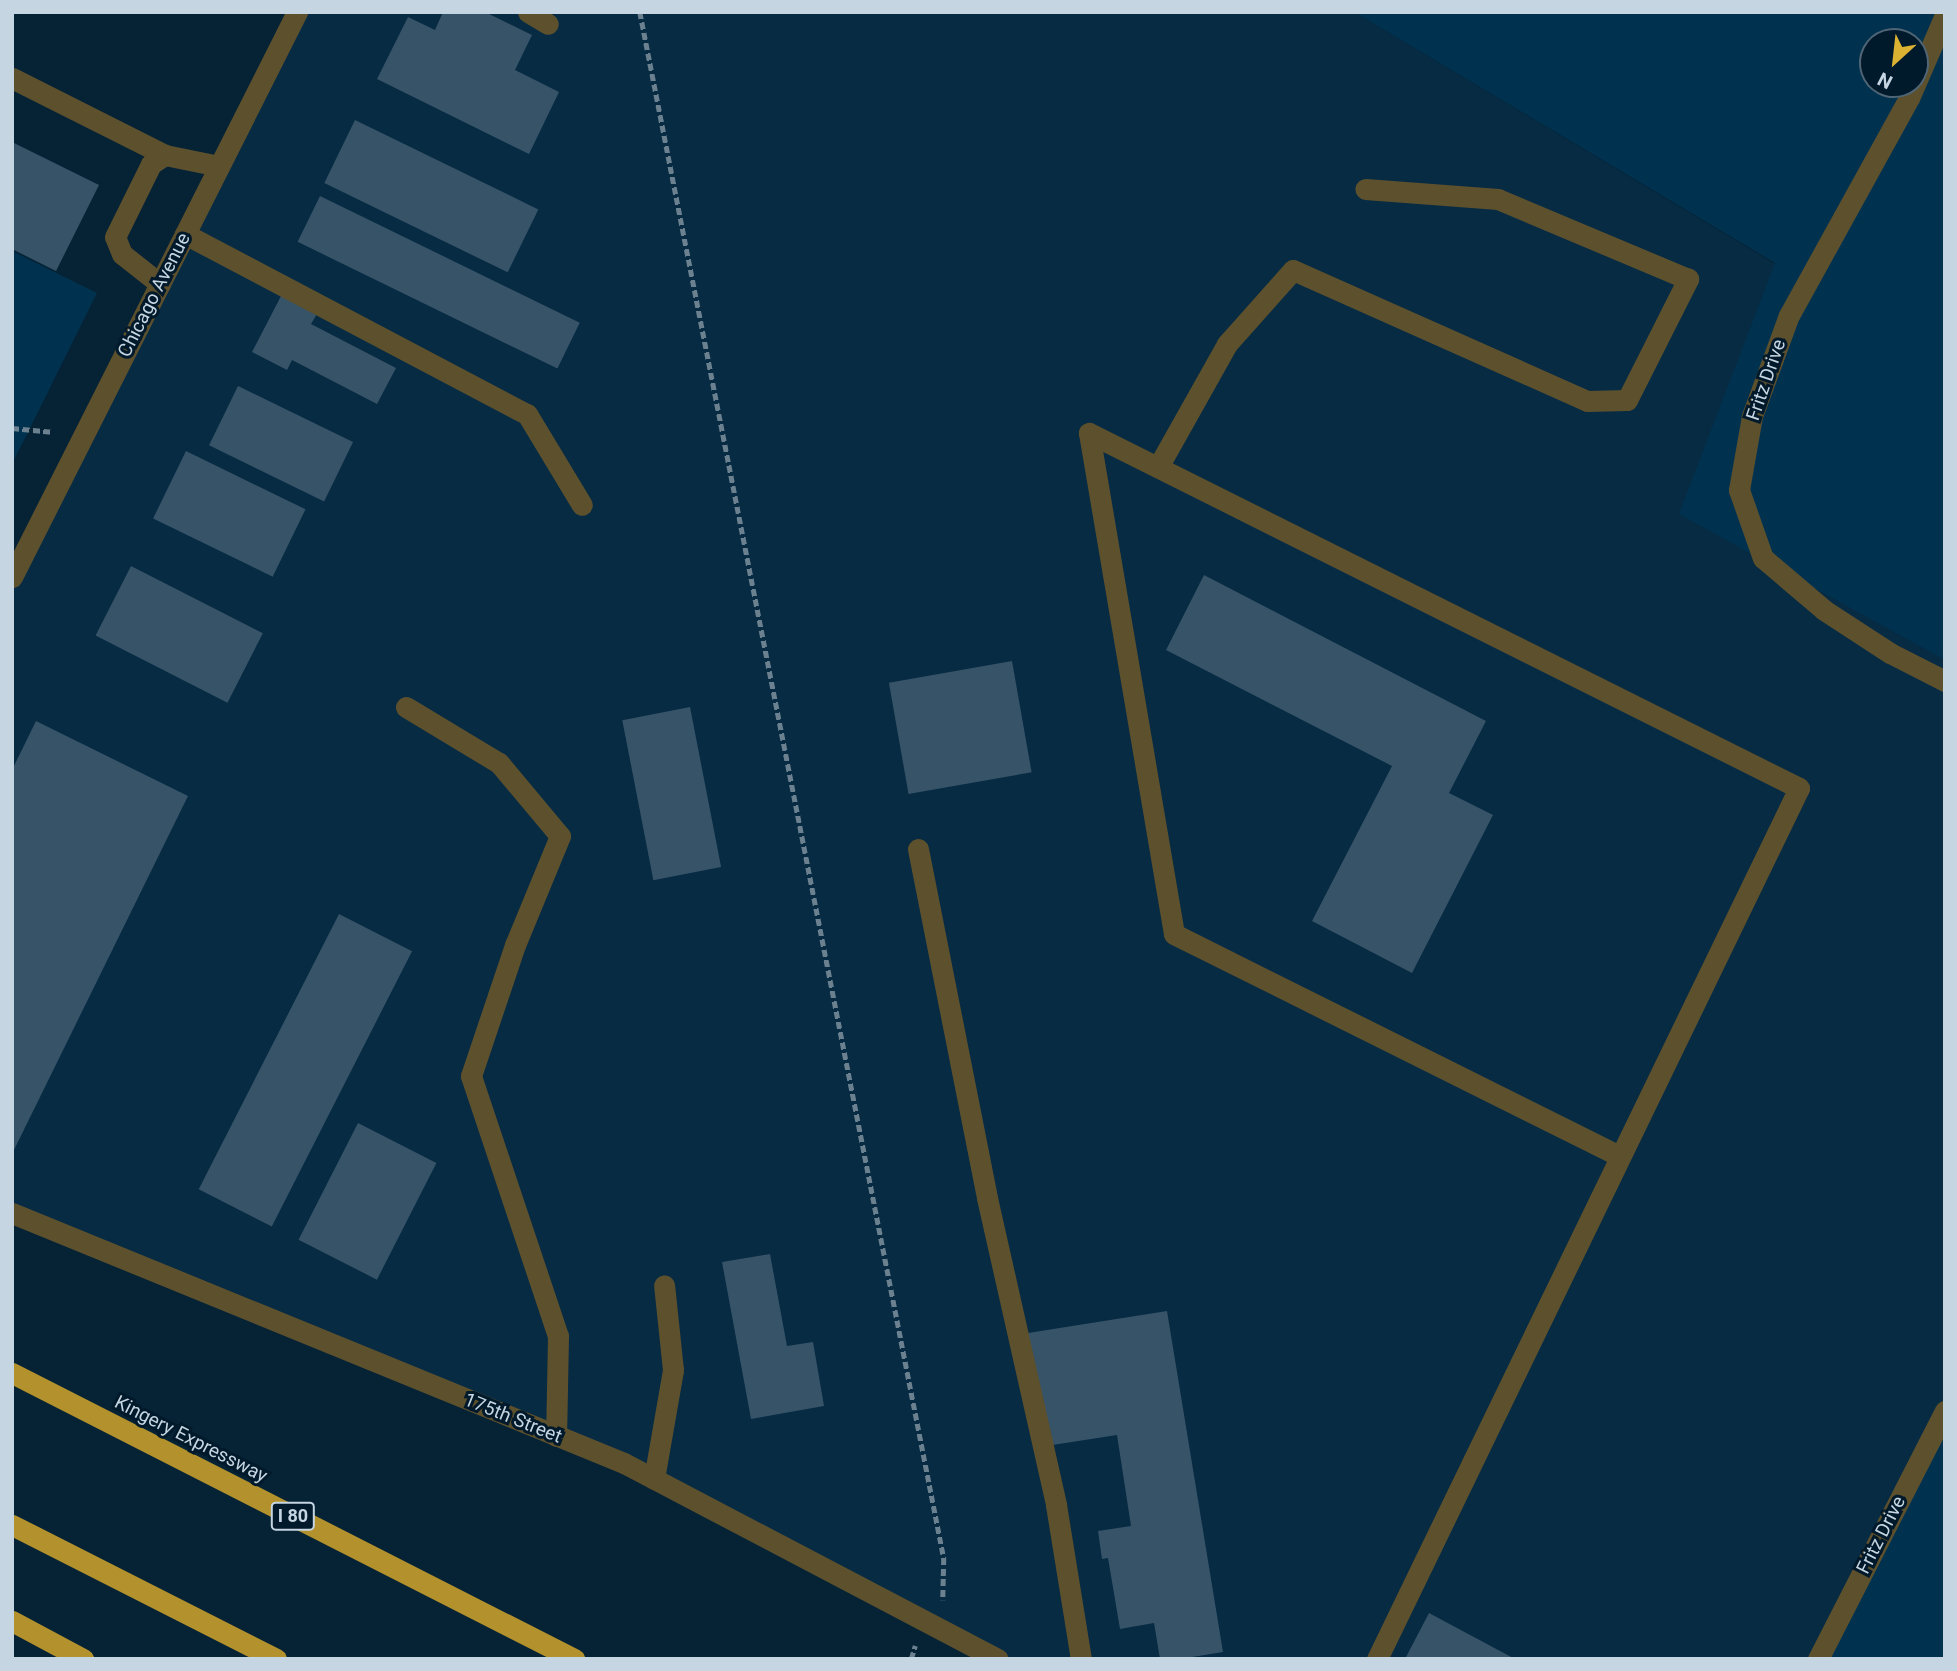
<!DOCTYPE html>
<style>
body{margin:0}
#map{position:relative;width:1957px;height:1671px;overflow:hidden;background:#062335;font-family:Roboto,sans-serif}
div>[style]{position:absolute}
.built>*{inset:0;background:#062b43}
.green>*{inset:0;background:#003250}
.building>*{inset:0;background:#375368;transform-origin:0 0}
.path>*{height:4.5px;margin-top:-2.25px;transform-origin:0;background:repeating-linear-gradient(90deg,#6b8190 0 7px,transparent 0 10.5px)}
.minor>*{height:21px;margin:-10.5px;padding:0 10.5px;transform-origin:10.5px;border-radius:10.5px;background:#5d502d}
.highway>*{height:21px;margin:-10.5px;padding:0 10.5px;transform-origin:10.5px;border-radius:10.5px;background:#b3912c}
span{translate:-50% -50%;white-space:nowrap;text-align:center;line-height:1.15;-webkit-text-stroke:6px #00192b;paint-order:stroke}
.shield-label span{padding:2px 5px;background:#00192b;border:2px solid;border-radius:5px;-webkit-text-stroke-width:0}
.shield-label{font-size:18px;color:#c5d5e1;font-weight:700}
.street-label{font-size:19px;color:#c5d5e1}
.frame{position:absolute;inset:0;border:14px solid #c5d5e1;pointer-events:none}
.north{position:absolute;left:1859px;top:28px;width:70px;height:70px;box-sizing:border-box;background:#00192b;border:2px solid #4f6474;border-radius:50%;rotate:207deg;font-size:19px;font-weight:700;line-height:28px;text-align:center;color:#c5d5e1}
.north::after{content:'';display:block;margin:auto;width:24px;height:32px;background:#dcb233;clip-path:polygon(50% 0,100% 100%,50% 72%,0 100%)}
</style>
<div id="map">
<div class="built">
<i style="clip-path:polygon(297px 12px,1354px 12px,1775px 264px,1680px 514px,1945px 660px,1945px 1411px,1820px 1659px,989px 1659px,624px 1463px,12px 1204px,12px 577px)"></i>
</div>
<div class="green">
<i style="clip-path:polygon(evenodd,1354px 12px,1945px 12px,1945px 660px,1679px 514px,1775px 263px,1354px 12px,1873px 42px,1915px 42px,1915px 84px,1873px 84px,1873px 42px)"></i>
<i style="clip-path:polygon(12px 251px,97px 293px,12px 464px)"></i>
<i style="clip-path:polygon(1945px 1410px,1945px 1659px,1819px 1659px)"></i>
</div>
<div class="building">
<i style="clip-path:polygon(443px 12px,485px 12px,532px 35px,515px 70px,559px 92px,529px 154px,377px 79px,408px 17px,435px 30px)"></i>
<i style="left:355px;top:120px;width:204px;height:70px;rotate:26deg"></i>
<i style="clip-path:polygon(12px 142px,99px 185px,56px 271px,12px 249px)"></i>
<i style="left:320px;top:196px;width:289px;height:51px;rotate:26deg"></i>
<i style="clip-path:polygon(281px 296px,317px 314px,311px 324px,396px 368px,377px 404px,292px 360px,287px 370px,252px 352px)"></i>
<i style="left:238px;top:386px;width:128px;height:66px;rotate:26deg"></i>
<i style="left:186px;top:451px;width:133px;height:75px;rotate:26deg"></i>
<i style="left:131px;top:566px;width:148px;height:78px;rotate:27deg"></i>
<i style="clip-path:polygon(1204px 575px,1486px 721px,1449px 793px,1493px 815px,1412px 973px,1312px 921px,1392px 766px,1166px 650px)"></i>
<i style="left:1012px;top:661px;width:113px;height:125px;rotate:80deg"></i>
<i style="left:690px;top:707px;width:163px;height:69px;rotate:79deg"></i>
<i style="clip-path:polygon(36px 721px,188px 796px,12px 1154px,12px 770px)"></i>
<i style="left:339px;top:914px;width:82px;height:309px;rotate:27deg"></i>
<i style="left:358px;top:1123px;width:88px;height:131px;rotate:27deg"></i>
<i style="clip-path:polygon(770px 1254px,787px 1346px,813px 1342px,824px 1406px,751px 1419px,722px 1262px)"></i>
<i style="clip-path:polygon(1167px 1311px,1223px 1652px,1180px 1659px,1160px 1659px,1154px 1623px,1120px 1629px,1108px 1558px,1102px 1559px,1098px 1531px,1131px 1526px,1117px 1435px,1046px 1446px,1028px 1333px)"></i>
<i style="clip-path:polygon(1429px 1613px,1515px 1659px,1405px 1659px)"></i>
</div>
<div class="path">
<i style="left:640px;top:12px;width:1576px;rotate:78.88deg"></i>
<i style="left:944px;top:1558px;width:42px;rotate:91.4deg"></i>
<i style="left:12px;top:428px;width:42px;rotate:5.4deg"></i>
<i style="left:911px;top:1659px;width:14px;rotate:-73deg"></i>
</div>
<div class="minor">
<i style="left:528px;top:12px;width:23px;rotate:31deg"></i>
<i style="left:1945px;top:15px;width:90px;rotate:113.4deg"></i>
<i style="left:1909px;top:98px;width:248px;rotate:118.9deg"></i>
<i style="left:1789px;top:315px;width:108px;rotate:110.1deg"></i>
<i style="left:1752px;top:416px;width:75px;rotate:100deg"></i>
<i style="left:1739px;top:490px;width:72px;rotate:70.6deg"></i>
<i style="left:1763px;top:558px;width:80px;rotate:40.4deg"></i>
<i style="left:1824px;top:610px;width:79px;rotate:33.1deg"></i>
<i style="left:1890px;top:653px;width:62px;rotate:27deg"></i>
<i style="left:12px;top:78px;width:171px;rotate:26.7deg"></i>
<i style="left:185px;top:234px;width:386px;rotate:27.8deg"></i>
<i style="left:527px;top:414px;width:106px;rotate:58.9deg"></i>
<i style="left:160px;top:284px;width:48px;rotate:-141.7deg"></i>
<i style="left:122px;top:254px;width:18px;rotate:-112deg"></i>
<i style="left:115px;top:237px;width:81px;rotate:-63.7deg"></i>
<i style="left:151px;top:164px;width:17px;rotate:-33deg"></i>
<i style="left:165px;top:155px;width:55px;rotate:11.5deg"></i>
<i style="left:1158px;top:467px;width:141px;rotate:-60.7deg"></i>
<i style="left:1227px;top:344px;width:99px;rotate:-48.3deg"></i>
<i style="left:1293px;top:270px;width:322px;rotate:24deg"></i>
<i style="left:1587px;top:401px;width:40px;rotate:-1.4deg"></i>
<i style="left:1627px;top:400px;width:136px;rotate:-63.2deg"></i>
<i style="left:1688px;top:279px;width:206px;rotate:-157.2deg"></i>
<i style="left:1498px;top:199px;width:133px;rotate:-175.7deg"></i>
<i style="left:12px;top:577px;width:633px;rotate:-63.23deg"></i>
<i style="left:406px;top:707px;width:109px;rotate:31.1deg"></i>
<i style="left:499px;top:763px;width:95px;rotate:50.1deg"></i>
<i style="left:560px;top:836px;width:118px;rotate:112.4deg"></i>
<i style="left:515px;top:945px;width:138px;rotate:108.6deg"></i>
<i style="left:471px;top:1076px;width:274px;rotate:71.5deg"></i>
<i style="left:558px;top:1336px;width:100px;rotate:91.1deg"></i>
<i style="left:918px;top:849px;width:356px;rotate:78.8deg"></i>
<i style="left:987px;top:1198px;width:315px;rotate:77.3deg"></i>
<i style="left:1056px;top:1505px;width:156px;rotate:80.8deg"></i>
<i style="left:12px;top:1213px;width:661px;rotate:22.22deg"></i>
<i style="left:624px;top:1463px;width:422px;rotate:27.7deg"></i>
<i style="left:654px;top:1479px;width:111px;rotate:-80.1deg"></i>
<i style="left:673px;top:1370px;width:85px;rotate:-96deg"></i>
<i style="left:1377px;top:1659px;width:968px;rotate:-64.15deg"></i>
<i style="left:1799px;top:788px;width:794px;rotate:-153.43deg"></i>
<i style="left:1089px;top:433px;width:508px;rotate:80.37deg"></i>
<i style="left:1174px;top:934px;width:498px;rotate:26.5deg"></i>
<i style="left:1818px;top:1659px;width:279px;rotate:-62.9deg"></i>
</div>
<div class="highway">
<i style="left:12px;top:1373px;width:631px;rotate:26.97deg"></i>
<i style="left:12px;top:1525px;width:296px;rotate:26.9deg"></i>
<i style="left:12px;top:1621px;width:81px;rotate:28.2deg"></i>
</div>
<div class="shield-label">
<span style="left:293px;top:1516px">I 80</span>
</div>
<div class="street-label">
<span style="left:154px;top:295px;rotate:-63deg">Chicago Avenue</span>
<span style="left:1766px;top:380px;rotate:-71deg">Fritz Drive</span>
<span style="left:513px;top:1418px;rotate:22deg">175th Street</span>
<span style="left:191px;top:1439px;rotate:27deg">Kingery Expressway</span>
<span style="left:1881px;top:1535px;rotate:-63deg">Fritz Drive</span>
</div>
<div class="frame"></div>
<div class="north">N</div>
</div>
